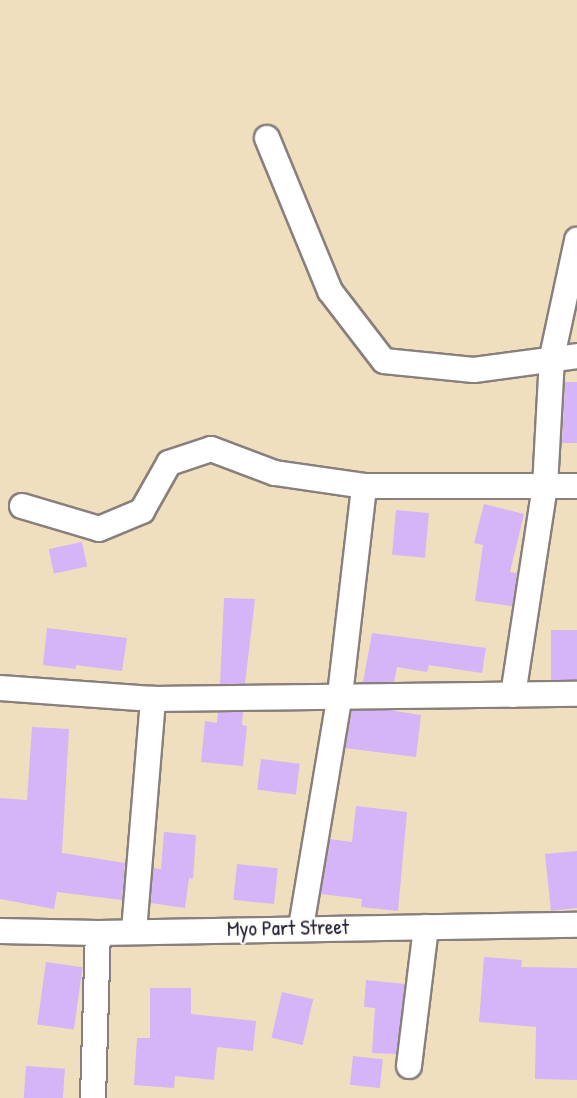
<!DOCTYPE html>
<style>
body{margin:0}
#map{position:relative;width:577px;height:1098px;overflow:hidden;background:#f0dfbf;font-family:"Patrick Hand",sans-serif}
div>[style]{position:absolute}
.building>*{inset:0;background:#d5b4f7;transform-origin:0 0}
.roads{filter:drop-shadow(2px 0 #89807d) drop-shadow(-2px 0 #89807d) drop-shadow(0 2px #89807d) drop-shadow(0 -2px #89807d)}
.minor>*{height:24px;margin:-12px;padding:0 12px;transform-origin:12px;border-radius:12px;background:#fff}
span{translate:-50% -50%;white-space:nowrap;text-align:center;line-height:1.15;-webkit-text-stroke:4.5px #fdfcf7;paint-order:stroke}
.street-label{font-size:21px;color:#22223b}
</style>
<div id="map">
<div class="building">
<i style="clip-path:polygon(565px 382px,577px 382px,577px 443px,562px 443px)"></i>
<i style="clip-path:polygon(484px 504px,524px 514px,510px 572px,517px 573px,512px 606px,475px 601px,483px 545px,474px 543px)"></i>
<i style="left:396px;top:510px;width:33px;height:45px;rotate:5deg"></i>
<i style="left:82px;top:542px;width:25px;height:34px;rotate:78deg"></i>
<i style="clip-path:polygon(224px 598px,255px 599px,245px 684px,220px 684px)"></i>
<i style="clip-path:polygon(47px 628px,127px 638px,122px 671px,76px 665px,76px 669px,43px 665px)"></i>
<i style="left:551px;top:630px;width:26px;height:50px"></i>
<i style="clip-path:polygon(372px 633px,486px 648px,482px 673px,429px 665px,427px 672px,397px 667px,394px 682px,363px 682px)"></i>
<i style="clip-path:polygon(389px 710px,421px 715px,416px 757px,345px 748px,352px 711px)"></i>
<i style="clip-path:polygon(218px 712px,243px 712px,242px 725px,247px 726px,243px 766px,201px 762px,205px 721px,217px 723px)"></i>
<i style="clip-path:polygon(32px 727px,69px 729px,62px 853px,125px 863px,122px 900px,57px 892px,54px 909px,0 899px,0 798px,27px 800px)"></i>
<i style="left:261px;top:759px;width:39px;height:31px;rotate:7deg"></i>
<i style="clip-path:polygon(356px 806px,407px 812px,398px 911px,361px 907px,362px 899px,321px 894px,330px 839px,352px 842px)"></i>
<i style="clip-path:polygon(164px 832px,196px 835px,193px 879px,189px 878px,185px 908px,151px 903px,153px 868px,161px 869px)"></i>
<i style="clip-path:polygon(577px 851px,577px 908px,551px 911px,545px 854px)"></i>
<i style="left:237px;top:864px;width:41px;height:36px;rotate:6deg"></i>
<i style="clip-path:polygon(484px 957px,522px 960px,521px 967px,577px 968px,577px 1080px,535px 1079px,536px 1027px,479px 1022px)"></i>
<i style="left:46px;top:962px;width:37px;height:63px;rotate:8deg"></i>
<i style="clip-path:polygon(366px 980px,405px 984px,396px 1054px,372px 1053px,375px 1008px,364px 1007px)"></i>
<i style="clip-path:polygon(150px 988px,191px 988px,191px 1014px,256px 1021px,253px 1051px,217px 1047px,214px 1080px,175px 1076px,174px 1088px,134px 1085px,137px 1038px,150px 1038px)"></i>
<i style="left:282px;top:992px;width:32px;height:47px;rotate:13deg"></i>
<i style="left:353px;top:1056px;width:30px;height:29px;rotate:6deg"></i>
<i style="left:26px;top:1066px;width:39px;height:32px;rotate:4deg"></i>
</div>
<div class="roads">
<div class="minor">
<i style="left:267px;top:138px;width:165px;rotate:67.6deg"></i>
<i style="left:330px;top:291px;width:88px;rotate:52.4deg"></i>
<i style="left:384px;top:361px;width:90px;rotate:5.7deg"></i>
<i style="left:474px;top:370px;width:104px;rotate:-7.7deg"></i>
<i style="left:22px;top:506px;width:80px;rotate:16.6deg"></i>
<i style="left:99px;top:529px;width:47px;rotate:-22.7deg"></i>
<i style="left:142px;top:511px;width:55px;rotate:-60.6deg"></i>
<i style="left:169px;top:463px;width:44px;rotate:-18.4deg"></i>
<i style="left:211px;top:449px;width:68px;rotate:20.6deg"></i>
<i style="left:275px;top:473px;width:90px;rotate:8.3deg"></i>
<i style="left:364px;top:486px;width:213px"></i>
<i style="left:0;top:688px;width:153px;rotate:4.1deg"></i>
<i style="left:153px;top:699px;width:424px;rotate:-0.7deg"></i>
<i style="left:513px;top:695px;width:210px;rotate:-81.3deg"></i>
<i style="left:545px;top:487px;width:130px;rotate:-86.9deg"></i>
<i style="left:552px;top:357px;width:120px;rotate:-77.9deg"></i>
<i style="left:301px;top:927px;width:235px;rotate:-80.5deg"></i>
<i style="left:340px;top:695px;width:210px;rotate:-83.4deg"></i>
<i style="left:0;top:931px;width:98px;rotate:1.2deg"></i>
<i style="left:98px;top:933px;width:479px;rotate:-1deg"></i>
<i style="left:134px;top:931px;width:233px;rotate:-85.3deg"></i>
<i style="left:409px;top:1066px;width:140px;rotate:-83deg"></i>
<i style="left:93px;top:1098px;width:165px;rotate:-88.3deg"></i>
</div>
</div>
<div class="street-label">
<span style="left:288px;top:928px;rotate:-1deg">Myo Part Street</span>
</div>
</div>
